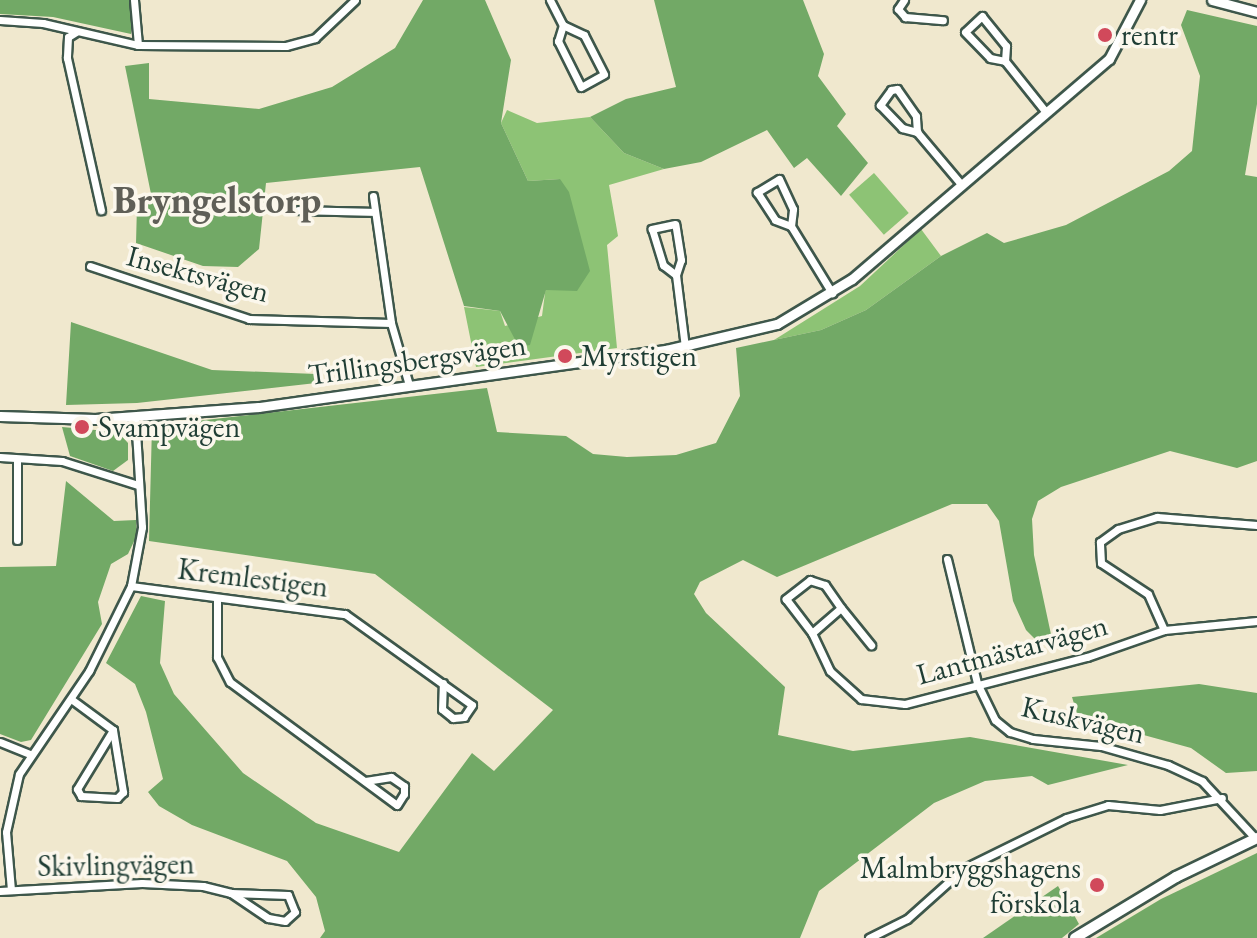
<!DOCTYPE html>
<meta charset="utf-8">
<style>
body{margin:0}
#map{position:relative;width:1257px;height:938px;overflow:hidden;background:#f0e8ce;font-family:"EB Garamond",serif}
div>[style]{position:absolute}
.green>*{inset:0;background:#8dc375;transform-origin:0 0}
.forest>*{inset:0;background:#72a966}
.roads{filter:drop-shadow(2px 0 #3e574b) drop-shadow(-2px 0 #3e574b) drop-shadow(0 2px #3e574b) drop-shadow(0 -2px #3e574b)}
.minor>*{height:7px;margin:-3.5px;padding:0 3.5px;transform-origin:3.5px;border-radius:3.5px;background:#fff}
.tertiary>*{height:9px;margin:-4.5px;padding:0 4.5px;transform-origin:4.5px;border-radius:4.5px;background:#fff}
.secondary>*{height:10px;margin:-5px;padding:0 5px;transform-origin:5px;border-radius:5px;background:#fff}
.dots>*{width:22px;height:22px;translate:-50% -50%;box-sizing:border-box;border:4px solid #fbf7ec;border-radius:50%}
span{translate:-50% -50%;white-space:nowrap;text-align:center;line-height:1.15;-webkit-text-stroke:7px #fbf7ec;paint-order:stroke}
.poi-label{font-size:30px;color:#1f3d34}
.left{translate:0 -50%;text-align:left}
.right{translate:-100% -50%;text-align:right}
.street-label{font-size:30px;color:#1f3d34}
.district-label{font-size:38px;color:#5f5f57;font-weight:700}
</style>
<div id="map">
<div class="green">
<i style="clip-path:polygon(507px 110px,537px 123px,590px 117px,624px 153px,664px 169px,609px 185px,618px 236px,607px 245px,617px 348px,476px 367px,464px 307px,500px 311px,505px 326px,542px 316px,560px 179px,528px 181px,501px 123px)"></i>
<i style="left:874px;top:173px;width:53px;height:33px;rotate:49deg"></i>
<i style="clip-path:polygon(921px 229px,941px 256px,866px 310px,821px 330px,774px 340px,860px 286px)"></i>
</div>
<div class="forest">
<i style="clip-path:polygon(0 0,131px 0,131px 34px,53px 17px,0 14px)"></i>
<i style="clip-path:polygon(423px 0,485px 0,511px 60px,501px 123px,528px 181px,560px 179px,569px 192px,590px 271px,577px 291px,546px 290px,530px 345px,519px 347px,500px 311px,464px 306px,420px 167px,266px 183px,259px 249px,238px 267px,203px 266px,136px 243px,137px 205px,151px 194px,125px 66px,149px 63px,149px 99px,259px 109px,332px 87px,395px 48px)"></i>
<i style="clip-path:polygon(654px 0,803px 0,824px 54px,818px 76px,846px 114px,837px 126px,868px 163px,841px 196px,807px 158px,794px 168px,767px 130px,701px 162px,664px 169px,624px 153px,590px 117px,626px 99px,676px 87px)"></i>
<i style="clip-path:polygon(1187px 10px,1257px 26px,1257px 104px,1245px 175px,1257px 177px,1257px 461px,1237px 468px,1170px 451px,1061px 487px,1038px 501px,1032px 519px,1034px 555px,1052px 639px,1041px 645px,1026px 630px,1013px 601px,999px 521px,987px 504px,952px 504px,777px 577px,743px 560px,700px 582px,694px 594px,706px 613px,785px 687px,778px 735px,853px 751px,970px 737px,1128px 765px,1048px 785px,1032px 776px,985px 781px,934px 803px,819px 891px,800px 938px,320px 938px,325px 931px,316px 897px,287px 861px,192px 825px,159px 806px,148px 792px,163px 779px,146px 712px,135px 684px,106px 663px,141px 596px,165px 601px,160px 663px,174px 694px,243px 773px,316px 823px,399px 852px,472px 753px,494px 771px,553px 710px,375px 574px,149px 541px,152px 426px,487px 388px,497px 432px,566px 436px,593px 454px,627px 457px,676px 455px,716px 443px,740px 396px,736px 348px,821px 330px,866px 310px,941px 256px,987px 233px,1004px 243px,1066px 225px,1169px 171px,1192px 151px,1200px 76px,1181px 25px)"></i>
<i style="clip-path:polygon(71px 322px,212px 370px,316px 374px,325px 382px,137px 403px,66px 405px)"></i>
<i style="clip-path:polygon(62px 427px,118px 432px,128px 443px,128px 460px,113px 471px,70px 456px)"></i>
<i style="clip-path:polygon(66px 481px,114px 521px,136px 520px,137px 535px,128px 554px,111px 564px,98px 602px,102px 624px,31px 740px,21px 742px,0 734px,0 567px,56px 566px)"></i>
<i style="clip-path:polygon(1199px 684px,1257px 693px,1257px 771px,1226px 773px,1191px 748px,1078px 717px,1072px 697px)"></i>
<i style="clip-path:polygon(1257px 853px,1257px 938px,1096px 938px,1161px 899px)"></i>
<i style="clip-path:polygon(1058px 886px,1079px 924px,1062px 938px,983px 938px)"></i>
</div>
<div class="roads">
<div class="minor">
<i style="left:134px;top:0;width:45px;rotate:84.9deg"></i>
<i style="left:550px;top:0;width:28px;rotate:63deg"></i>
<i style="left:563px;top:25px;width:17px;rotate:107deg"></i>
<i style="left:558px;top:41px;width:51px;rotate:63.4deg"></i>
<i style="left:581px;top:87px;width:26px;rotate:-29deg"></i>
<i style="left:604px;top:74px;width:44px;rotate:-117.1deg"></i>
<i style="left:584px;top:35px;width:23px;rotate:-155deg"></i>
<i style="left:904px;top:0;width:11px;rotate:124deg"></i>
<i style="left:898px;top:9px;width:11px;rotate:49deg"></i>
<i style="left:905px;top:17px;width:38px;rotate:5deg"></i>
<i style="left:0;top:20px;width:43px;rotate:4deg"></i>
<i style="left:43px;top:23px;width:98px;rotate:13deg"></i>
<i style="left:138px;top:45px;width:148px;rotate:0.4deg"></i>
<i style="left:286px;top:46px;width:30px;rotate:-15deg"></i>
<i style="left:315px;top:38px;width:55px;rotate:-43.5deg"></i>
<i style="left:76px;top:32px;width:9px;rotate:148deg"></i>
<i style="left:68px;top:37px;width:21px;rotate:93deg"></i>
<i style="left:67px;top:58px;width:156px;rotate:77.4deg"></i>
<i style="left:1005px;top:61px;width:15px;rotate:-86deg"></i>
<i style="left:1006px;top:46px;width:38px;rotate:-129deg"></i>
<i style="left:982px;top:16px;width:23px;rotate:137deg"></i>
<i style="left:965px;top:32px;width:36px;rotate:46deg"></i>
<i style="left:990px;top:58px;width:15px;rotate:11deg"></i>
<i style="left:1005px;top:61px;width:64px;rotate:51.3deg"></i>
<i style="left:917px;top:132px;width:16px;rotate:-94deg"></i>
<i style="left:916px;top:116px;width:33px;rotate:-125deg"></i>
<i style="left:897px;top:89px;width:6px;rotate:171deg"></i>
<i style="left:891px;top:90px;width:19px;rotate:126deg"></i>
<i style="left:880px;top:105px;width:32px;rotate:46deg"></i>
<i style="left:902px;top:128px;width:16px;rotate:15deg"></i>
<i style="left:917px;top:132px;width:68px;rotate:49.8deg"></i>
<i style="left:373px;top:196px;width:128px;rotate:81.9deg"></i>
<i style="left:391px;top:323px;width:65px;rotate:73.8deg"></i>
<i style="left:298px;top:210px;width:76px;rotate:1.5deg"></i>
<i style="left:791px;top:226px;width:17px;rotate:-83deg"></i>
<i style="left:793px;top:209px;width:33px;rotate:-115deg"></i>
<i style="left:779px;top:179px;width:26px;rotate:149deg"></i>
<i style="left:757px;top:192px;width:33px;rotate:57deg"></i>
<i style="left:775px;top:220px;width:17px;rotate:21deg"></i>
<i style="left:791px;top:226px;width:79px;rotate:58.5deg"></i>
<i style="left:90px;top:266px;width:168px;rotate:18.4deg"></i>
<i style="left:249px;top:319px;width:142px;rotate:1.6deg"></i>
<i style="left:676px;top:275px;width:16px;rotate:-72deg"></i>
<i style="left:681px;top:260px;width:36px;rotate:-99deg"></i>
<i style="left:675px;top:224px;width:24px;rotate:168deg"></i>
<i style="left:652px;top:229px;width:38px;rotate:73deg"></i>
<i style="left:663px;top:265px;width:16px;rotate:38deg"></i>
<i style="left:676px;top:275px;width:73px;rotate:82.9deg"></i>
<i style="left:0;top:457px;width:62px;rotate:3.7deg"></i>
<i style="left:62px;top:461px;width:80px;rotate:17.5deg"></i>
<i style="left:17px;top:540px;width:80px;rotate:-90deg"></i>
<i style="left:947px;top:559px;width:128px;rotate:76.4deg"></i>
<i style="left:977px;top:683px;width:41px;rotate:64.1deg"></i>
<i style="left:995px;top:720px;width:19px;rotate:39deg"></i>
<i style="left:1010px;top:732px;width:24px;rotate:17deg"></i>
<i style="left:1033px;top:739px;width:68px;rotate:5.9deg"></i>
<i style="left:1101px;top:746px;width:70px;rotate:15.8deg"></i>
<i style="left:1168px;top:765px;width:38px;rotate:25deg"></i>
<i style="left:1202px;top:781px;width:78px;rotate:47.1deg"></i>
<i style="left:131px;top:586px;width:216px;rotate:7.5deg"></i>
<i style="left:345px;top:614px;width:156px;rotate:35.6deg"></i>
<i style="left:472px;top:705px;width:14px;rotate:124deg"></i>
<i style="left:464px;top:717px;width:11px;rotate:175deg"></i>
<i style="left:453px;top:718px;width:14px;rotate:-141deg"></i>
<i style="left:442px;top:709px;width:26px;rotate:-88deg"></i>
<i style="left:217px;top:599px;width:58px;rotate:90deg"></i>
<i style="left:217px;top:657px;width:28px;rotate:63deg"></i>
<i style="left:230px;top:682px;width:207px;rotate:36.4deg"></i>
<i style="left:397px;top:805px;width:13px;rotate:-58deg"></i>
<i style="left:404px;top:794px;width:8px;rotate:-90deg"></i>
<i style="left:404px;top:786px;width:16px;rotate:-145deg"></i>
<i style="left:391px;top:777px;width:26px;rotate:171deg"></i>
<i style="left:841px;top:608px;width:48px;rotate:51deg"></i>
<i style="left:1164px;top:630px;width:39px;rotate:-114deg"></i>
<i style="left:1148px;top:594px;width:56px;rotate:-146.6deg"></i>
<i style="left:1101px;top:563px;width:21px;rotate:-93deg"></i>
<i style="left:1100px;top:542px;width:22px;rotate:-36deg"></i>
<i style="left:1118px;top:529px;width:41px;rotate:-17.1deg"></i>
<i style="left:1157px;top:517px;width:100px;rotate:4.6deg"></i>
<i style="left:812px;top:633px;width:38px;rotate:-41deg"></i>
<i style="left:841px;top:608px;width:28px;rotate:-125deg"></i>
<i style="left:825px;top:585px;width:16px;rotate:-162deg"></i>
<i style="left:810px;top:580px;width:31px;rotate:142deg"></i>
<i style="left:786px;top:599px;width:43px;rotate:52.6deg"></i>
<i style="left:812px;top:633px;width:42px;rotate:64.7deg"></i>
<i style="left:830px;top:671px;width:42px;rotate:42.1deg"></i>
<i style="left:861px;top:699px;width:44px;rotate:6.5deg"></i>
<i style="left:905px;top:704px;width:188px;rotate:-14.5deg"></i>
<i style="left:1087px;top:657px;width:82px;rotate:-19.3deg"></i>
<i style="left:1164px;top:630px;width:93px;rotate:-5.5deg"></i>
<i style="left:71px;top:699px;width:52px;rotate:36.4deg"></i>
<i style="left:113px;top:730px;width:63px;rotate:80.8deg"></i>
<i style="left:123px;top:792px;width:8px;rotate:135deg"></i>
<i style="left:117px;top:798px;width:36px;rotate:-177deg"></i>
<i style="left:81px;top:796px;width:8px;rotate:-120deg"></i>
<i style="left:77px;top:789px;width:69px;rotate:-58.6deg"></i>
<i style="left:0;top:742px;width:32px;rotate:22deg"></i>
<i style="left:11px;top:890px;width:58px;rotate:-94.9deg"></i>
<i style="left:6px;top:832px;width:59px;rotate:-77.4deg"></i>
<i style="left:19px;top:774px;width:125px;rotate:-55.8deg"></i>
<i style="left:89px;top:671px;width:95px;rotate:-63.7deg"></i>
<i style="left:131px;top:586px;width:60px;rotate:-79.4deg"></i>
<i style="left:142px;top:527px;width:111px;rotate:-93.6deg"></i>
<i style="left:0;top:891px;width:142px;rotate:-3.2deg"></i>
<i style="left:142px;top:883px;width:61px;rotate:2.8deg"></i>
<i style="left:203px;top:886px;width:29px;rotate:14deg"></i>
<i style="left:231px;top:893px;width:57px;rotate:2deg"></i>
<i style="left:288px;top:895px;width:18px;rotate:68deg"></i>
<i style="left:295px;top:912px;width:13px;rotate:138deg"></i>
<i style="left:285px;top:921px;width:17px;rotate:-170deg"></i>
<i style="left:268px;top:918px;width:45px;rotate:-146deg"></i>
<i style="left:869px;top:938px;width:42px;rotate:-26.6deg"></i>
<i style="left:907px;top:919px;width:75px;rotate:-41.8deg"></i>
<i style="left:963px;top:869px;width:115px;rotate:-26.3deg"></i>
<i style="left:1066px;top:818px;width:44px;rotate:-17.2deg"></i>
<i style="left:1108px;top:805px;width:52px;rotate:5.5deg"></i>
<i style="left:1160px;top:810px;width:63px;rotate:-11deg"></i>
</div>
<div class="tertiary">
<i style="left:1212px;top:0;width:47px;rotate:14.9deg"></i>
<i style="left:0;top:416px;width:95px;rotate:1.8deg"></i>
<i style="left:95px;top:419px;width:164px;rotate:-4.2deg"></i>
<i style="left:259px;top:407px;width:411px;rotate:-8deg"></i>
<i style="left:666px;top:350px;width:114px;rotate:-13.2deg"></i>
<i style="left:777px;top:324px;width:87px;rotate:-31deg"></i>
<i style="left:852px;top:279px;width:338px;rotate:-40.6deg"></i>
<i style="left:1109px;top:59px;width:67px;rotate:-62.3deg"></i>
</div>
<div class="secondary">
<i style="left:1075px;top:938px;width:118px;rotate:-31.1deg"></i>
<i style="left:1176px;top:877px;width:90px;rotate:-25.7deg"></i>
</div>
</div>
<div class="dots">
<i style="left:1105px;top:35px;background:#d1495b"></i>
<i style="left:565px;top:356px;background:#d1495b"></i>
<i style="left:82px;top:427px;background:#d1495b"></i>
<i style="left:1097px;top:885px;background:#d1495b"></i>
</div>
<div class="poi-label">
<span class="left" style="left:1121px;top:35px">rentr</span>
<span class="left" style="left:581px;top:356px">Myrstigen</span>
<span class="left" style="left:98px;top:427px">Svampvägen</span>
<span class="right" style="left:1081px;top:885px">Malmbryggshagens<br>förskola</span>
</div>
<div class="street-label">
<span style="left:198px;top:274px;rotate:15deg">Insektsvägen</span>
<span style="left:417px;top:360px;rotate:-8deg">Trillingsbergsvägen</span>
<span style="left:253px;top:578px;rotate:7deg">Kremlestigen</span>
<span style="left:1012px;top:650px;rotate:-15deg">Lantmästarvägen</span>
<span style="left:1083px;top:720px;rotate:13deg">Kuskvägen</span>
<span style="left:116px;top:865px;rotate:-1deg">Skivlingvägen</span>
</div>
<div class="district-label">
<span style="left:217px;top:200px">Bryngelstorp</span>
</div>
</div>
